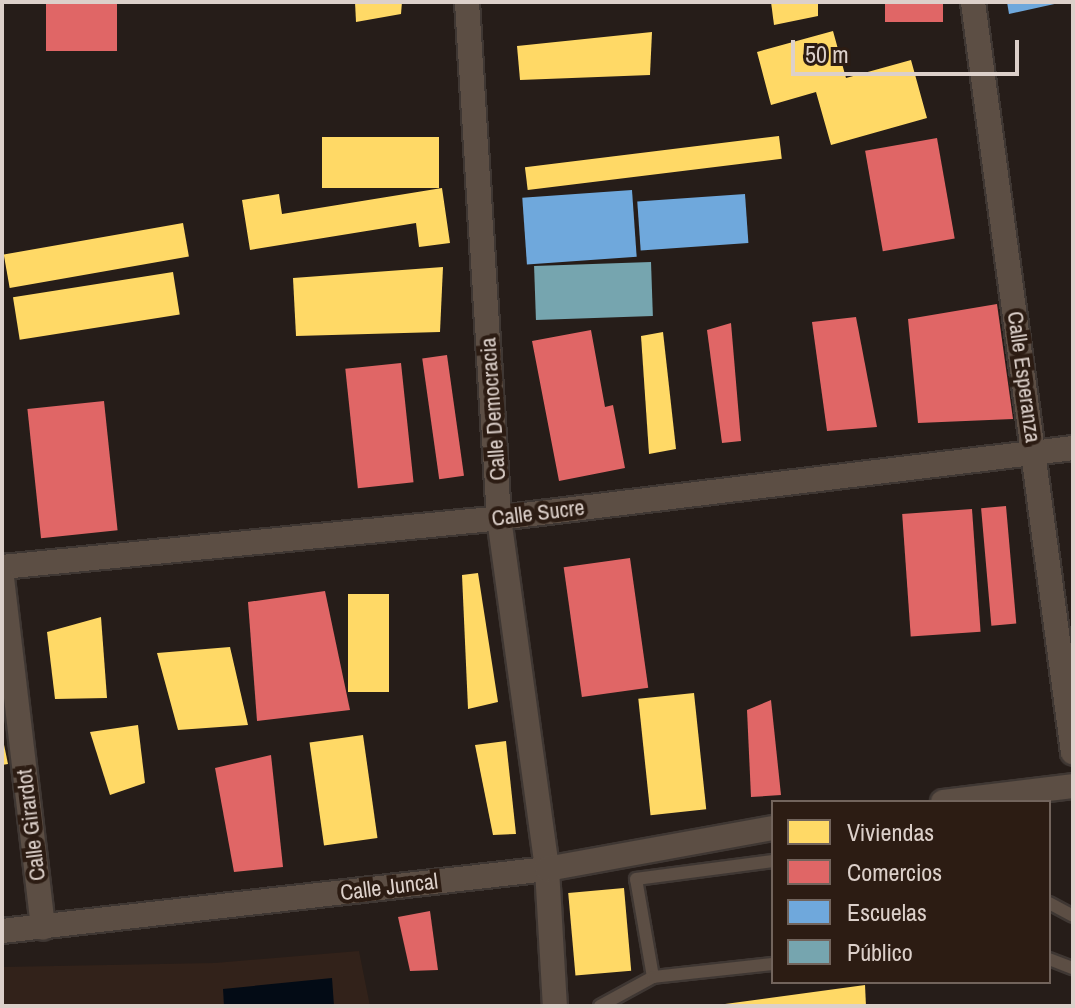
<!DOCTYPE html>
<meta charset="utf-8">
<style>
body{margin:0}
#map{position:relative;width:1075px;height:1008px;overflow:hidden;background:#261d19;font-family:"Archivo Narrow",sans-serif}
div>[style]{position:absolute}
.education>*{inset:0;background:#32221a}
.water>*{inset:0;background:#030b15}
.homes>*{inset:0;background:#ffd966;transform-origin:0 0}
.shops>*{inset:0;background:#e06666;transform-origin:0 0}
.schools>*{inset:0;background:#6fa8dc;transform-origin:0 0}
.public>*{inset:0;background:#76a5af;transform-origin:0 0}
.roads{filter:drop-shadow(2px 0 #3f3733) drop-shadow(-2px 0 #3f3733) drop-shadow(0 2px #3f3733) drop-shadow(0 -2px #3f3733)}
.lane>*{height:12px;margin:-6px;padding:0 6px;transform-origin:6px;border-radius:6px;background:#5c4e44}
.street>*{height:24px;margin:-12px;padding:0 12px;transform-origin:12px;border-radius:12px;background:#5c4e44}
span{translate:-50% -50%;white-space:nowrap;text-align:center;line-height:1.15;-webkit-text-stroke:8px #2c1c13;paint-order:stroke}
.street-label{font-size:22px;color:#dcd0ca}
.frame{position:absolute;inset:0;border:4px solid #dcd0ca;pointer-events:none}
.legend{position:absolute;left:771px;top:800px;width:280px;height:184px;box-sizing:border-box;background:#2c1c13;border:2px solid #72645c;margin:0;padding:10px 14px;list-style:none;font-size:24px;color:#dcd0ca}
.legend li{display:flex;align-items:center;gap:16px;height:40px}
.legend b{width:40px;border:2px solid #72645c}
.scale{position:absolute;left:791px;top:40px;width:228px;height:36px;box-sizing:border-box;border:4px solid #dcd0ca;border-top:0;padding-left:10px;font-size:24px;line-height:28px;white-space:nowrap;color:#dcd0ca;-webkit-text-stroke:6px #2c1c13;paint-order:stroke}
</style>
<div id="map">
<div class="education">
<i style="clip-path:polygon(359px 951px,370px 1006px,2px 1006px,3px 967px,215px 963px)"></i>
</div>
<div class="water">
<i style="clip-path:polygon(332px 978px,334px 1006px,224px 1006px,223px 989px)"></i>
</div>
<div class="homes">
<i style="clip-path:polygon(355px 2px,402px 2px,401px 14px,356px 22px)"></i>
<i style="clip-path:polygon(771px 2px,818px 2px,818px 16px,774px 25px)"></i>
<i style="clip-path:polygon(833px 31px,846px 78px,911px 60px,927px 118px,831px 145px,816px 92px,771px 105px,757px 52px)"></i>
<i style="clip-path:polygon(652px 32px,650px 75px,520px 80px,517px 46px)"></i>
<i style="left:779px;top:136px;width:23px;height:256px;rotate:83deg"></i>
<i style="left:439px;top:137px;width:51px;height:117px;rotate:90deg"></i>
<i style="clip-path:polygon(442px 188px,450px 243px,419px 247px,416px 223px,250px 250px,242px 200px,279px 194px,282px 214px)"></i>
<i style="left:183px;top:223px;width:34px;height:182px;rotate:80deg"></i>
<i style="clip-path:polygon(443px 267px,440px 332px,296px 336px,293px 278px)"></i>
<i style="left:173px;top:272px;width:43px;height:162px;rotate:81deg"></i>
<i style="clip-path:polygon(663px 332px,676px 449px,649px 454px,641px 336px)"></i>
<i style="clip-path:polygon(478px 573px,498px 702px,468px 709px,462px 575px)"></i>
<i style="left:348px;top:594px;width:41px;height:98px"></i>
<i style="clip-path:polygon(101px 617px,107px 698px,55px 699px,47px 632px)"></i>
<i style="clip-path:polygon(230px 647px,248px 725px,178px 730px,157px 653px)"></i>
<i style="left:694px;top:693px;width:117px;height:56px;rotate:84deg"></i>
<i style="clip-path:polygon(138px 725px,145px 783px,110px 795px,90px 732px)"></i>
<i style="clip-path:polygon(2px 735px,8px 764px,2px 765px)"></i>
<i style="left:363px;top:735px;width:104px;height:54px;rotate:82deg"></i>
<i style="clip-path:polygon(506px 741px,516px 834px,493px 835px,475px 745px)"></i>
<i style="left:624px;top:888px;width:83px;height:56px;rotate:85deg"></i>
<i style="clip-path:polygon(865px 985px,866px 1006px,725px 1006px,725px 1004px)"></i>
</div>
<div class="shops">
<i style="left:46px;top:2px;width:71px;height:49px"></i>
<i style="left:885px;top:2px;width:58px;height:20px"></i>
<i style="left:937px;top:138px;width:102px;height:73px;rotate:80deg"></i>
<i style="clip-path:polygon(997px 304px,1013px 419px,918px 423px,908px 319px)"></i>
<i style="clip-path:polygon(856px 317px,877px 427px,827px 431px,812px 322px)"></i>
<i style="clip-path:polygon(731px 323px,741px 441px,722px 443px,707px 330px)"></i>
<i style="clip-path:polygon(591px 330px,605px 407px,613px 405px,625px 468px,559px 481px,532px 341px)"></i>
<i style="left:447px;top:355px;width:122px;height:25px;rotate:82deg"></i>
<i style="left:401px;top:363px;width:120px;height:56px;rotate:84deg"></i>
<i style="left:104px;top:401px;width:130px;height:77px;rotate:84deg"></i>
<i style="left:1006px;top:506px;width:118px;height:25px;rotate:85deg"></i>
<i style="left:972px;top:509px;width:123px;height:70px;rotate:86deg"></i>
<i style="left:630px;top:558px;width:131px;height:67px;rotate:82deg"></i>
<i style="clip-path:polygon(325px 591px,350px 710px,257px 721px,248px 602px)"></i>
<i style="clip-path:polygon(771px 700px,781px 795px,751px 797px,747px 710px)"></i>
<i style="clip-path:polygon(271px 755px,283px 867px,234px 872px,215px 768px)"></i>
<i style="clip-path:polygon(430px 911px,438px 970px,410px 971px,398px 917px)"></i>
</div>
<div class="schools">
<i style="clip-path:polygon(1007px 2px,1059px 2px,1059px 3px,1009px 14px)"></i>
<i style="left:632px;top:190px;width:67px;height:110px;rotate:86deg"></i>
<i style="left:745px;top:194px;width:49px;height:108px;rotate:86deg"></i>
</div>
<div class="public">
<i style="left:651px;top:262px;width:54px;height:117px;rotate:88deg"></i>
</div>
<div class="roads">
<div class="lane">
<i style="left:1049px;top:903px;width:27px;rotate:28deg"></i>
<i style="left:1049px;top:959px;width:26px;rotate:21deg"></i>
<i style="left:653px;top:977px;width:99px;rotate:-99.8deg"></i>
<i style="left:636px;top:879px;width:138px;rotate:-7.5deg"></i>
<i style="left:600px;top:1006px;width:60px;rotate:-28.7deg"></i>
<i style="left:653px;top:977px;width:121px;rotate:-6.2deg"></i>
</div>
<div class="street">
<i style="left:467px;top:2px;width:517px;rotate:86.45deg"></i>
<i style="left:499px;top:518px;width:354px;rotate:82.2deg"></i>
<i style="left:547px;top:869px;width:137px;rotate:86.7deg"></i>
<i style="left:973px;top:2px;width:757px;rotate:82.41deg"></i>
<i style="left:2px;top:567px;width:499px;rotate:-5.6deg"></i>
<i style="left:499px;top:518px;width:578px;rotate:-6.95deg"></i>
<i style="left:2px;top:578px;width:352px;rotate:83.3deg"></i>
<i style="left:943px;top:802px;width:131px;rotate:-7deg"></i>
<i style="left:2px;top:931px;width:549px;rotate:-6.49deg"></i>
<i style="left:547px;top:869px;width:230px;rotate:-10.3deg"></i>
</div>
</div>
<div class="street-label">
<span style="left:1024px;top:377px;rotate:82deg">Calle Esperanza</span>
<span style="left:493px;top:409px;rotate:-94deg">Calle Democracia</span>
<span style="left:538px;top:513px;rotate:-7deg">Calle Sucre</span>
<span style="left:31px;top:825px;rotate:-97deg">Calle Girardot</span>
<span style="left:389px;top:887px;rotate:-7deg">Calle Juncal</span>
</div>
<div class="frame"></div>
<ul class="legend">
<li><b style="height:22px;background:#ffd966"></b>Viviendas</li>
<li><b style="height:22px;background:#e06666"></b>Comercios</li>
<li><b style="height:22px;background:#6fa8dc"></b>Escuelas</li>
<li><b style="height:22px;background:#76a5af"></b>Público</li>
</ul>
<div class="scale">50 m</div>
</div>
